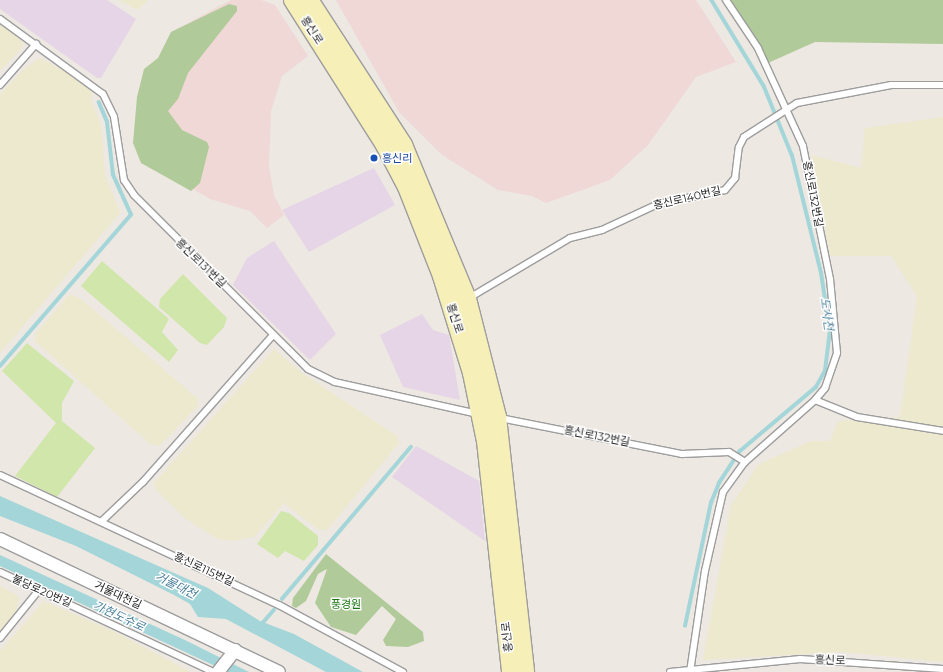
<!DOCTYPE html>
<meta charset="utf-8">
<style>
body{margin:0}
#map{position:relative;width:943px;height:672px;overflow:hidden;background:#ede8e2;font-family:Montserrat,"Noto Sans KR",sans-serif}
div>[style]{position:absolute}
.industrial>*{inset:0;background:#e6d5e6}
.military>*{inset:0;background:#efd8d6}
.farmland>*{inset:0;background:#ece9ce}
.grass>*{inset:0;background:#d1e6aa}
.forest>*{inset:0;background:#b0cb99}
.water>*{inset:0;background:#a4d6d9}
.stream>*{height:3.5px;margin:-1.75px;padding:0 1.75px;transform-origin:1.75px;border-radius:1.75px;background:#a4d6d9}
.roads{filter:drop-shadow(1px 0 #9d9d9d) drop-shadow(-1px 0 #9d9d9d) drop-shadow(0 1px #9d9d9d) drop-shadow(0 -1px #9d9d9d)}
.service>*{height:6px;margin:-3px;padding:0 3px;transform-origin:3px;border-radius:3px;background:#fff}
.minor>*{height:12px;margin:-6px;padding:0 6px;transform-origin:6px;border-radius:6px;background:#fff}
.secondary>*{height:18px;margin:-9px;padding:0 9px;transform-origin:9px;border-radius:9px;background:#f6efb8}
.dots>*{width:11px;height:11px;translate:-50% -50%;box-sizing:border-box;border:2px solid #fff;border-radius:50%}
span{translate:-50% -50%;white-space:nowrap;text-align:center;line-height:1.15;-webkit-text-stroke:3px #fff;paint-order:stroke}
.street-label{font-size:11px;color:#1c1c1c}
.transit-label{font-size:11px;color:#164399}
.left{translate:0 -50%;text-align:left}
.park-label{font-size:11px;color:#197510}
.water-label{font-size:12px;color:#487d98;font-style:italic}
</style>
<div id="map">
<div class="industrial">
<i style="clip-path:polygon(0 0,107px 0,136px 19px,101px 78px,97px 78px,0 9px)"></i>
<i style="clip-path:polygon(374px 168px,395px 205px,309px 252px,282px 210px)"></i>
<i style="clip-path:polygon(274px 241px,336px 334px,310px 360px,233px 285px,247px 258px)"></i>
<i style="clip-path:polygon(422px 314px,433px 330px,449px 335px,460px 400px,403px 387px,380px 335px)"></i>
<i style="clip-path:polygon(416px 446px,479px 481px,485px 541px,392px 477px)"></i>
</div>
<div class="military">
<i style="clip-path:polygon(231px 0,261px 0,275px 5px,308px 56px,282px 76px,271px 111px,269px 167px,274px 195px,284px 215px,267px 228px,250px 211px,210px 199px,179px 181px,139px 129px,171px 32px)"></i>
<i style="clip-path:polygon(336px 0,696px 0,736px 62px,696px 77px,648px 145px,610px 180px,546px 203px,532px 196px,498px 190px,442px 155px,399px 112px)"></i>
</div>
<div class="farmland">
<i style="clip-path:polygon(118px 0,148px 0,138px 10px)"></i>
<i style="clip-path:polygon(0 24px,23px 42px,21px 49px,0 71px)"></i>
<i style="clip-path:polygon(40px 58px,70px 74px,92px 91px,91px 100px,101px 125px,105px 175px,120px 213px,0 353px,0 94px,25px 68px)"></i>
<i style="clip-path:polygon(943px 117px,943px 662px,842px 652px,703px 660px,731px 505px,759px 464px,811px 441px,830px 441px,838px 421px,900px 417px,917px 296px,891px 256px,830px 256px,812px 155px,861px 168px,865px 128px)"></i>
<i style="clip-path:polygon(70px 294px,81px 299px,198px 399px,198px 406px,159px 446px,150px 444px,35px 341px,35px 334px)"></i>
<i style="clip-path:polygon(274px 349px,302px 373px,397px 436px,399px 443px,327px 530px,319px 530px,284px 503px,254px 537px,234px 541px,217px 539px,185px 518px,156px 490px,154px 483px)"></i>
<i style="clip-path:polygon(0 586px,17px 595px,19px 601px,14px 616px,0 632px)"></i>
<i style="clip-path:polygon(44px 601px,113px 631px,191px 672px,0 672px,0 651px)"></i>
</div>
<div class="grass">
<i style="clip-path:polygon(102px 261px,169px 319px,162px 332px,178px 350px,169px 362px,81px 286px)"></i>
<i style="clip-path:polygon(183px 274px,227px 318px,224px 327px,207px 345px,200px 343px,159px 307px,160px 299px)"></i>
<i style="clip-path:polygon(27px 343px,74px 381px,62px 403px,62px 421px,95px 448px,57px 497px,15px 476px,56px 423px,2px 371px)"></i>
<i style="clip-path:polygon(281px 511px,289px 513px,318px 536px,318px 545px,304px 561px,285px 551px,278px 558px,257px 544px)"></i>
</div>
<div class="forest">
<i style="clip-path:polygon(725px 0,943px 0,943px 44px,815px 42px,768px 63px)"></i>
<i style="clip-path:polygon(229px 4px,237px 6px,237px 11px,188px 73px,178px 99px,168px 111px,182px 130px,207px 142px,209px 147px,200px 183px,191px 191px,141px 163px,133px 143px,137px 97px,144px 69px,158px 58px,171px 32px)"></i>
<i style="clip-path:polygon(326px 554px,423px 632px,424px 641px,408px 647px,386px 646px,383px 640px,396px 619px,382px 606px,356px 635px,331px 627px,315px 603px,327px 569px,318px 574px,306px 601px,296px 608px,292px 606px,293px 598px)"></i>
</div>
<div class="water">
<i style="clip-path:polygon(0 496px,208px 588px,260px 621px,294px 634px,363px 672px,326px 672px,226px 619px,198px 617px,190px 604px,174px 595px,76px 546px,0 516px)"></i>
<i style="clip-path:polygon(0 555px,187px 641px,249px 672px,228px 672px,0 566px)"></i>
</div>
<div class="stream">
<i style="left:0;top:366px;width:200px;rotate:-49.1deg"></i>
<i style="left:131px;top:215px;width:44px;rotate:-114.2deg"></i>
<i style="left:113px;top:175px;width:53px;rotate:-96.5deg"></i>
<i style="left:107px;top:122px;width:21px;rotate:-113deg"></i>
<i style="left:282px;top:599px;width:199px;rotate:-49.7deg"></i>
<i style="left:260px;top:626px;width:21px;rotate:-49deg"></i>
<i style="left:685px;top:626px;width:126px;rotate:-78.1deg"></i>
<i style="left:711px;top:503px;width:22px;rotate:-68deg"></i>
<i style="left:719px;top:483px;width:38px;rotate:-57deg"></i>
<i style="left:740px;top:451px;width:99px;rotate:-40.1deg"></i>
<i style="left:816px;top:387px;width:18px;rotate:-61deg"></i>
<i style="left:825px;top:371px;width:38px;rotate:-83deg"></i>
<i style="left:830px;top:333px;width:61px;rotate:-98.5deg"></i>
<i style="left:821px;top:273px;width:121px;rotate:-103.9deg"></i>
<i style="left:792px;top:156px;width:74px;rotate:-112.1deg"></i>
<i style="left:764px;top:87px;width:102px;rotate:-121.3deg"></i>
</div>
<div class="roads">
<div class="service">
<i style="left:0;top:19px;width:127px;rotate:36.1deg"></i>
<i style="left:103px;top:94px;width:25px;rotate:64deg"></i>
<i style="left:114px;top:117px;width:64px;rotate:81deg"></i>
<i style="left:124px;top:180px;width:18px;rotate:56deg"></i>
<i style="left:134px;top:195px;width:246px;rotate:45deg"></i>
<i style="left:308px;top:369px;width:30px;rotate:26deg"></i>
<i style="left:335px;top:382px;width:147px;rotate:12.6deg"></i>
<i style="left:0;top:85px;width:55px;rotate:-48.7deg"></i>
<i style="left:469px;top:298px;width:117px;rotate:-30.7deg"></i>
<i style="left:570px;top:238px;width:33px;rotate:-14deg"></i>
<i style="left:602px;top:230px;width:62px;rotate:-24.9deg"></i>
<i style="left:658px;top:204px;width:68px;rotate:-11.8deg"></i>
<i style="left:725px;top:190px;width:16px;rotate:-50deg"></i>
<i style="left:735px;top:178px;width:31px;rotate:-83deg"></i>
<i style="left:739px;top:147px;width:11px;rotate:-63deg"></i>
<i style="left:744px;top:137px;width:63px;rotate:-32.7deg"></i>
<i style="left:797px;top:103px;width:96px;rotate:-10.8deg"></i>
<i style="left:891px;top:85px;width:52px"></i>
<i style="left:815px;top:400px;width:45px;rotate:22deg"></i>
<i style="left:857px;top:417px;width:87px;rotate:9.2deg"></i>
<i style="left:500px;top:418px;width:186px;rotate:11.2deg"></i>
<i style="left:682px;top:454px;width:47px;rotate:-2.4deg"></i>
<i style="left:729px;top:452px;width:19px;rotate:32deg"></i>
<i style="left:0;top:475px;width:308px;rotate:25deg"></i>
<i style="left:279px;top:605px;width:141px;rotate:28.4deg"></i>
<i style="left:102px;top:521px;width:57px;rotate:-43.6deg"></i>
<i style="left:143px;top:482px;width:196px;rotate:-48.5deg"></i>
<i style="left:0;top:572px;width:235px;rotate:25.1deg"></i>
<i style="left:0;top:638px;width:62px;rotate:-50.9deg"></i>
<i style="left:670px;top:672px;width:131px;rotate:-5.7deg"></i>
<i style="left:800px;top:659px;width:143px;rotate:4deg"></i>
<i style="left:690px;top:672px;width:102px;rotate:-81.6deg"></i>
<i style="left:705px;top:571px;width:81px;rotate:-77.2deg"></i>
<i style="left:723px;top:492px;width:37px;rotate:-54deg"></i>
<i style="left:745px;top:462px;width:94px;rotate:-41.5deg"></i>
<i style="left:815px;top:400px;width:16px;rotate:-50deg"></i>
<i style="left:825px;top:388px;width:37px;rotate:-71deg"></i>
<i style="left:837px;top:353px;width:74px;rotate:-95.4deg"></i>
<i style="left:830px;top:279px;width:136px;rotate:-101.5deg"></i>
<i style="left:803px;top:146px;width:108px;rotate:-114.7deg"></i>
<i style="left:758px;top:48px;width:58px;rotate:-123.7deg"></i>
</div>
<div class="minor">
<i style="left:0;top:539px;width:309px;rotate:25.5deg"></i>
<i style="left:218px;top:672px;width:28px;rotate:-52deg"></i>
</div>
<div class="secondary">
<i style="left:293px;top:0;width:172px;rotate:57.6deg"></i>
<i style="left:385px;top:145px;width:47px;rotate:62.4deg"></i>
<i style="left:407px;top:187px;width:96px;rotate:68.5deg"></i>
<i style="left:442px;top:276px;width:102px;rotate:72.8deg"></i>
<i style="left:472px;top:373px;width:69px;rotate:78.4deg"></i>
<i style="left:486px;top:441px;width:232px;rotate:83.8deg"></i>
<i style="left:309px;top:0;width:173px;rotate:57deg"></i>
<i style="left:403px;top:145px;width:167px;rotate:67.4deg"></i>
<i style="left:467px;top:299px;width:122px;rotate:75.7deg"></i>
<i style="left:497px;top:417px;width:257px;rotate:83.7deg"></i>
</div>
</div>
<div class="dots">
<i style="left:374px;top:158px;background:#1a4fb4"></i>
</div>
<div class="street-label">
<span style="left:312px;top:30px;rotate:57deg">흥신로</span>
<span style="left:813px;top:194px;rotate:79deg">흥신로132번길</span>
<span style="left:687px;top:198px;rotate:-13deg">흥신로140번길</span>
<span style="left:201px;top:263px;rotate:44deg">흥신로131번길</span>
<span style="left:455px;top:318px;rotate:72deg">흥신로</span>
<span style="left:597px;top:436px;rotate:11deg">흥신로132번길</span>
<span style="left:204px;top:569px;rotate:25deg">흥신로115번길</span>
<span style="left:42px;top:591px;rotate:24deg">불당로20번길</span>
<span style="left:118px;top:595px;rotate:25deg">거물대천길</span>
<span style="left:507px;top:637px;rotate:-96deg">흥신로</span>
<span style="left:830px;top:660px;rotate:2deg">흥신로</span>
</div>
<div class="transit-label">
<span class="left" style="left:382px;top:158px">흥신리</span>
</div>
<div class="park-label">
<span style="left:346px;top:604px">풍경원</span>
</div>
<div class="water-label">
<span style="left:827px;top:314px;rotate:82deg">도사천</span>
<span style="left:176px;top:585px;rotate:27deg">거물대천</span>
<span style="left:119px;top:616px;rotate:25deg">가현도수로</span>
</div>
</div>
